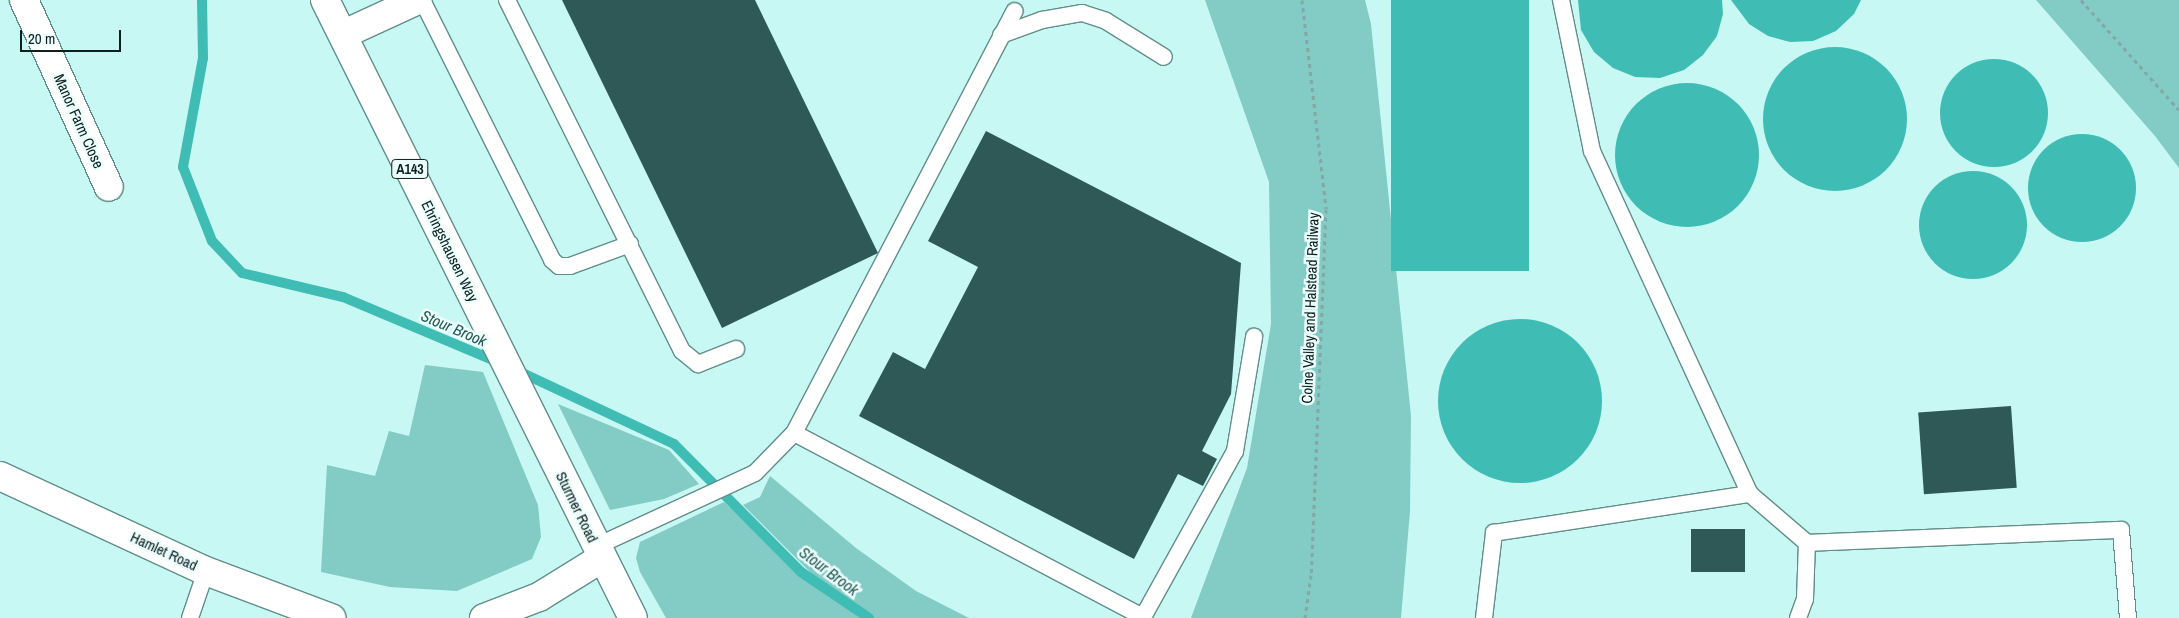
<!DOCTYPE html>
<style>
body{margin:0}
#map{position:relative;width:2179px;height:618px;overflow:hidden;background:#c8f8f3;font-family:"Archivo Narrow",sans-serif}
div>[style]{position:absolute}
.green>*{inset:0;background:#83cbc5}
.water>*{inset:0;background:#3fbcb4;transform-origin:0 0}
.round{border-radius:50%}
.stream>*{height:10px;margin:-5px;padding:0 5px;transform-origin:5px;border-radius:5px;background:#3fbcb4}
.building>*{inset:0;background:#2e5956;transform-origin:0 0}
.path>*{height:3px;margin-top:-1.5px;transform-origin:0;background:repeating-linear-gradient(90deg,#83a8a5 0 4px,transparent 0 8px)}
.roads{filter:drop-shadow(1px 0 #628e8a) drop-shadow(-1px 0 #628e8a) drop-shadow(0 1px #628e8a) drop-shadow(0 -1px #628e8a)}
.lane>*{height:16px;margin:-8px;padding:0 8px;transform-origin:8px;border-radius:8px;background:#fff}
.street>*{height:28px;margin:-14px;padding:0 14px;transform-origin:14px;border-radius:14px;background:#fff}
.secondary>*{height:28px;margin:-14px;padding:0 14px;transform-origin:14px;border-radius:14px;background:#fff}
.primary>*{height:28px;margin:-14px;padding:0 14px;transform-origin:14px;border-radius:14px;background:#fff}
span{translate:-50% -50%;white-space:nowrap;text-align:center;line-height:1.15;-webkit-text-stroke:5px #ecfefc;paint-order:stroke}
.shield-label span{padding:1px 4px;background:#ecfefc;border:1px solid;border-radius:4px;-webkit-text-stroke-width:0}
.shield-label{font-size:14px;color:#0d1f1e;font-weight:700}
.street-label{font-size:15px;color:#0d1f1e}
.water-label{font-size:16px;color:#265956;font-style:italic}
.scale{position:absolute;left:20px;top:30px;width:101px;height:22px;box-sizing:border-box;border:2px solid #0d1f1e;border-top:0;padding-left:6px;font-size:15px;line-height:18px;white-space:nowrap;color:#0d1f1e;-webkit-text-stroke:4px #ecfefc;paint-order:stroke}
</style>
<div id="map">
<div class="green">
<i style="clip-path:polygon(1205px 0,1365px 0,1371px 24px,1411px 416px,1410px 511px,1401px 618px,1191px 618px,1247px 468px,1271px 324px,1269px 182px)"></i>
<i style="clip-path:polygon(2036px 0,2179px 0,2179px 168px,2155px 136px)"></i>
<i style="clip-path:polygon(425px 365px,483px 372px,538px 505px,541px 537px,532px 559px,457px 591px,390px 587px,321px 572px,327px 465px,375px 476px,389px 431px,409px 436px)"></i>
<i style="clip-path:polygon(558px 404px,669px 450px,699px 484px,664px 499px,610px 510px)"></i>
<i style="clip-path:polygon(770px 476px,856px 548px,916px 591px,969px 618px,862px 618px,835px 597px,743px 505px,760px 497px)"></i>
<i style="clip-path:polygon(724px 502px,813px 583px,860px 618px,666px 618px,640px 572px,636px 558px,640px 542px)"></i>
</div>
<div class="water">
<i style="left:1391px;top:0;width:138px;height:271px"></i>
<i style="clip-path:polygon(1578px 0,1722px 0,1723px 14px,1717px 36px,1703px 55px,1684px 70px,1660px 78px,1635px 77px,1613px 68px,1594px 52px,1581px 30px)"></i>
<i style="clip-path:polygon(1731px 0,1861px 0,1854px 14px,1836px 31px,1813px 41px,1790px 42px,1768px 36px,1749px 24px)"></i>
<i class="round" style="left:1763px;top:47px;width:144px;height:144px"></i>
<i class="round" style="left:1940px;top:59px;width:108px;height:108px"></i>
<i class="round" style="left:1615px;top:83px;width:144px;height:144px"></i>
<i class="round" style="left:2028px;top:134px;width:108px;height:108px"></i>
<i class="round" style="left:1919px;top:171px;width:108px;height:108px"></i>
<i class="round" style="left:1438px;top:319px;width:164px;height:164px"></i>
</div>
<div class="stream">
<i style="left:202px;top:0;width:58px;rotate:89deg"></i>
<i style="left:203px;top:58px;width:111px;rotate:100.4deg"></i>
<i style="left:183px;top:167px;width:79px;rotate:68.6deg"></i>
<i style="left:212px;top:241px;width:44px;rotate:46.8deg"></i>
<i style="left:242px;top:273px;width:104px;rotate:13.4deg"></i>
<i style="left:343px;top:297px;width:170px;rotate:22.8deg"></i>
<i style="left:516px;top:370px;width:174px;rotate:25.1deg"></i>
<i style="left:674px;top:444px;width:180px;rotate:45.2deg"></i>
<i style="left:801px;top:572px;width:82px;rotate:34.1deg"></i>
</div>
<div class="building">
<i style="clip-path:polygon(562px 0,755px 0,878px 253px,722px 328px)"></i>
<i style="clip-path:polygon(986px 131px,1241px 263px,1231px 394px,1202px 451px,1217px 459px,1203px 486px,1178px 474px,1134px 559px,859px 416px,893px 352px,925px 369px,978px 267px,928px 241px)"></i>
<i style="left:2011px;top:406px;width:82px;height:93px;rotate:86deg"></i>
<i style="left:1691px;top:529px;width:54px;height:43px"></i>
</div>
<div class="path">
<i style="left:1302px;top:0;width:210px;rotate:83.4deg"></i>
<i style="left:1326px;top:209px;width:366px;rotate:92.3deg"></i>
<i style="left:1311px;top:575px;width:43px;rotate:97.9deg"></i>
<i style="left:2081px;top:0;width:147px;rotate:48.3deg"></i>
</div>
<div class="roads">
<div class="lane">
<i style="left:422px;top:0;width:291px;rotate:63.4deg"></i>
<i style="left:552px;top:260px;width:9px;rotate:41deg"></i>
<i style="left:559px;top:266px;width:11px"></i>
<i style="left:570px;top:266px;width:64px;rotate:-20.1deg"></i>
<i style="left:507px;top:0;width:392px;rotate:63.5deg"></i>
<i style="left:682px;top:351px;width:21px;rotate:39deg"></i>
<i style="left:698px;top:364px;width:41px;rotate:-21.5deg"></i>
<i style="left:1561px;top:0;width:154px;rotate:78.4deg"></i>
<i style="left:1592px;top:151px;width:378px;rotate:65.3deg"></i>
<i style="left:1750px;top:494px;width:75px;rotate:40.7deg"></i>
<i style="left:1807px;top:543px;width:314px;rotate:-2.4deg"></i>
<i style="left:2121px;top:530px;width:88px;rotate:85.5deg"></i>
<i style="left:1001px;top:35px;width:44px;rotate:-20.1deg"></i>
<i style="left:1042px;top:20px;width:41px;rotate:-9.9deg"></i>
<i style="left:1082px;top:13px;width:25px;rotate:18deg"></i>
<i style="left:1106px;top:21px;width:68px;rotate:31.8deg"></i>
<i style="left:794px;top:433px;width:395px;rotate:27.8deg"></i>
<i style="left:1143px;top:617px;width:190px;rotate:-61deg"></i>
<i style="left:1235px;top:451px;width:116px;rotate:-80.5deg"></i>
<i style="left:597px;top:546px;width:174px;rotate:-24.8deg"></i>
<i style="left:755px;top:473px;width:56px;rotate:-45.7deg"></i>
<i style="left:794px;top:433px;width:476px;rotate:-62.4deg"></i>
<i style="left:190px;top:618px;width:50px;rotate:-71.2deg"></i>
<i style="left:1484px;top:618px;width:86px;rotate:-83.3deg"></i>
<i style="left:1494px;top:533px;width:259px;rotate:-8.7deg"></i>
<i style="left:1798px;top:618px;width:20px;rotate:-70deg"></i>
<i style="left:1805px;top:599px;width:56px;rotate:-88deg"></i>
</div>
<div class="street">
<i style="left:24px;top:0;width:205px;rotate:65.6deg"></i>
<i style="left:344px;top:34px;width:81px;rotate:-24.7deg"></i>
</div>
<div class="secondary">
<i style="left:0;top:476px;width:227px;rotate:24.8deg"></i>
<i style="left:206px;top:571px;width:134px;rotate:20.6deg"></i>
<i style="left:484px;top:618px;width:59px;rotate:-20.9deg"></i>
<i style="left:539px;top:597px;width:74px;rotate:-31.8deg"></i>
</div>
<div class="primary">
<i style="left:325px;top:0;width:690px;rotate:63.51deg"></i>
</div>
</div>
<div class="shield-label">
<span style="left:410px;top:169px">A143</span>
</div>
<div class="street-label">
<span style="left:79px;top:121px;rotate:66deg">Manor Farm Close</span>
<span style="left:450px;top:251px;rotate:64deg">Ehringshausen Way</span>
<span style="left:1310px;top:308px;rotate:-88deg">Colne Valley and Halstead Railway</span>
<span style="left:577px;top:507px;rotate:64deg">Sturmer Road</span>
<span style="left:164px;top:551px;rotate:25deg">Hamlet Road</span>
</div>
<div class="water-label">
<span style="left:454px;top:328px;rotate:23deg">Stour Brook</span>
<span style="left:829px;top:571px;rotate:37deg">Stour Brook</span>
</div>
<div class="scale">20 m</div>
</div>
